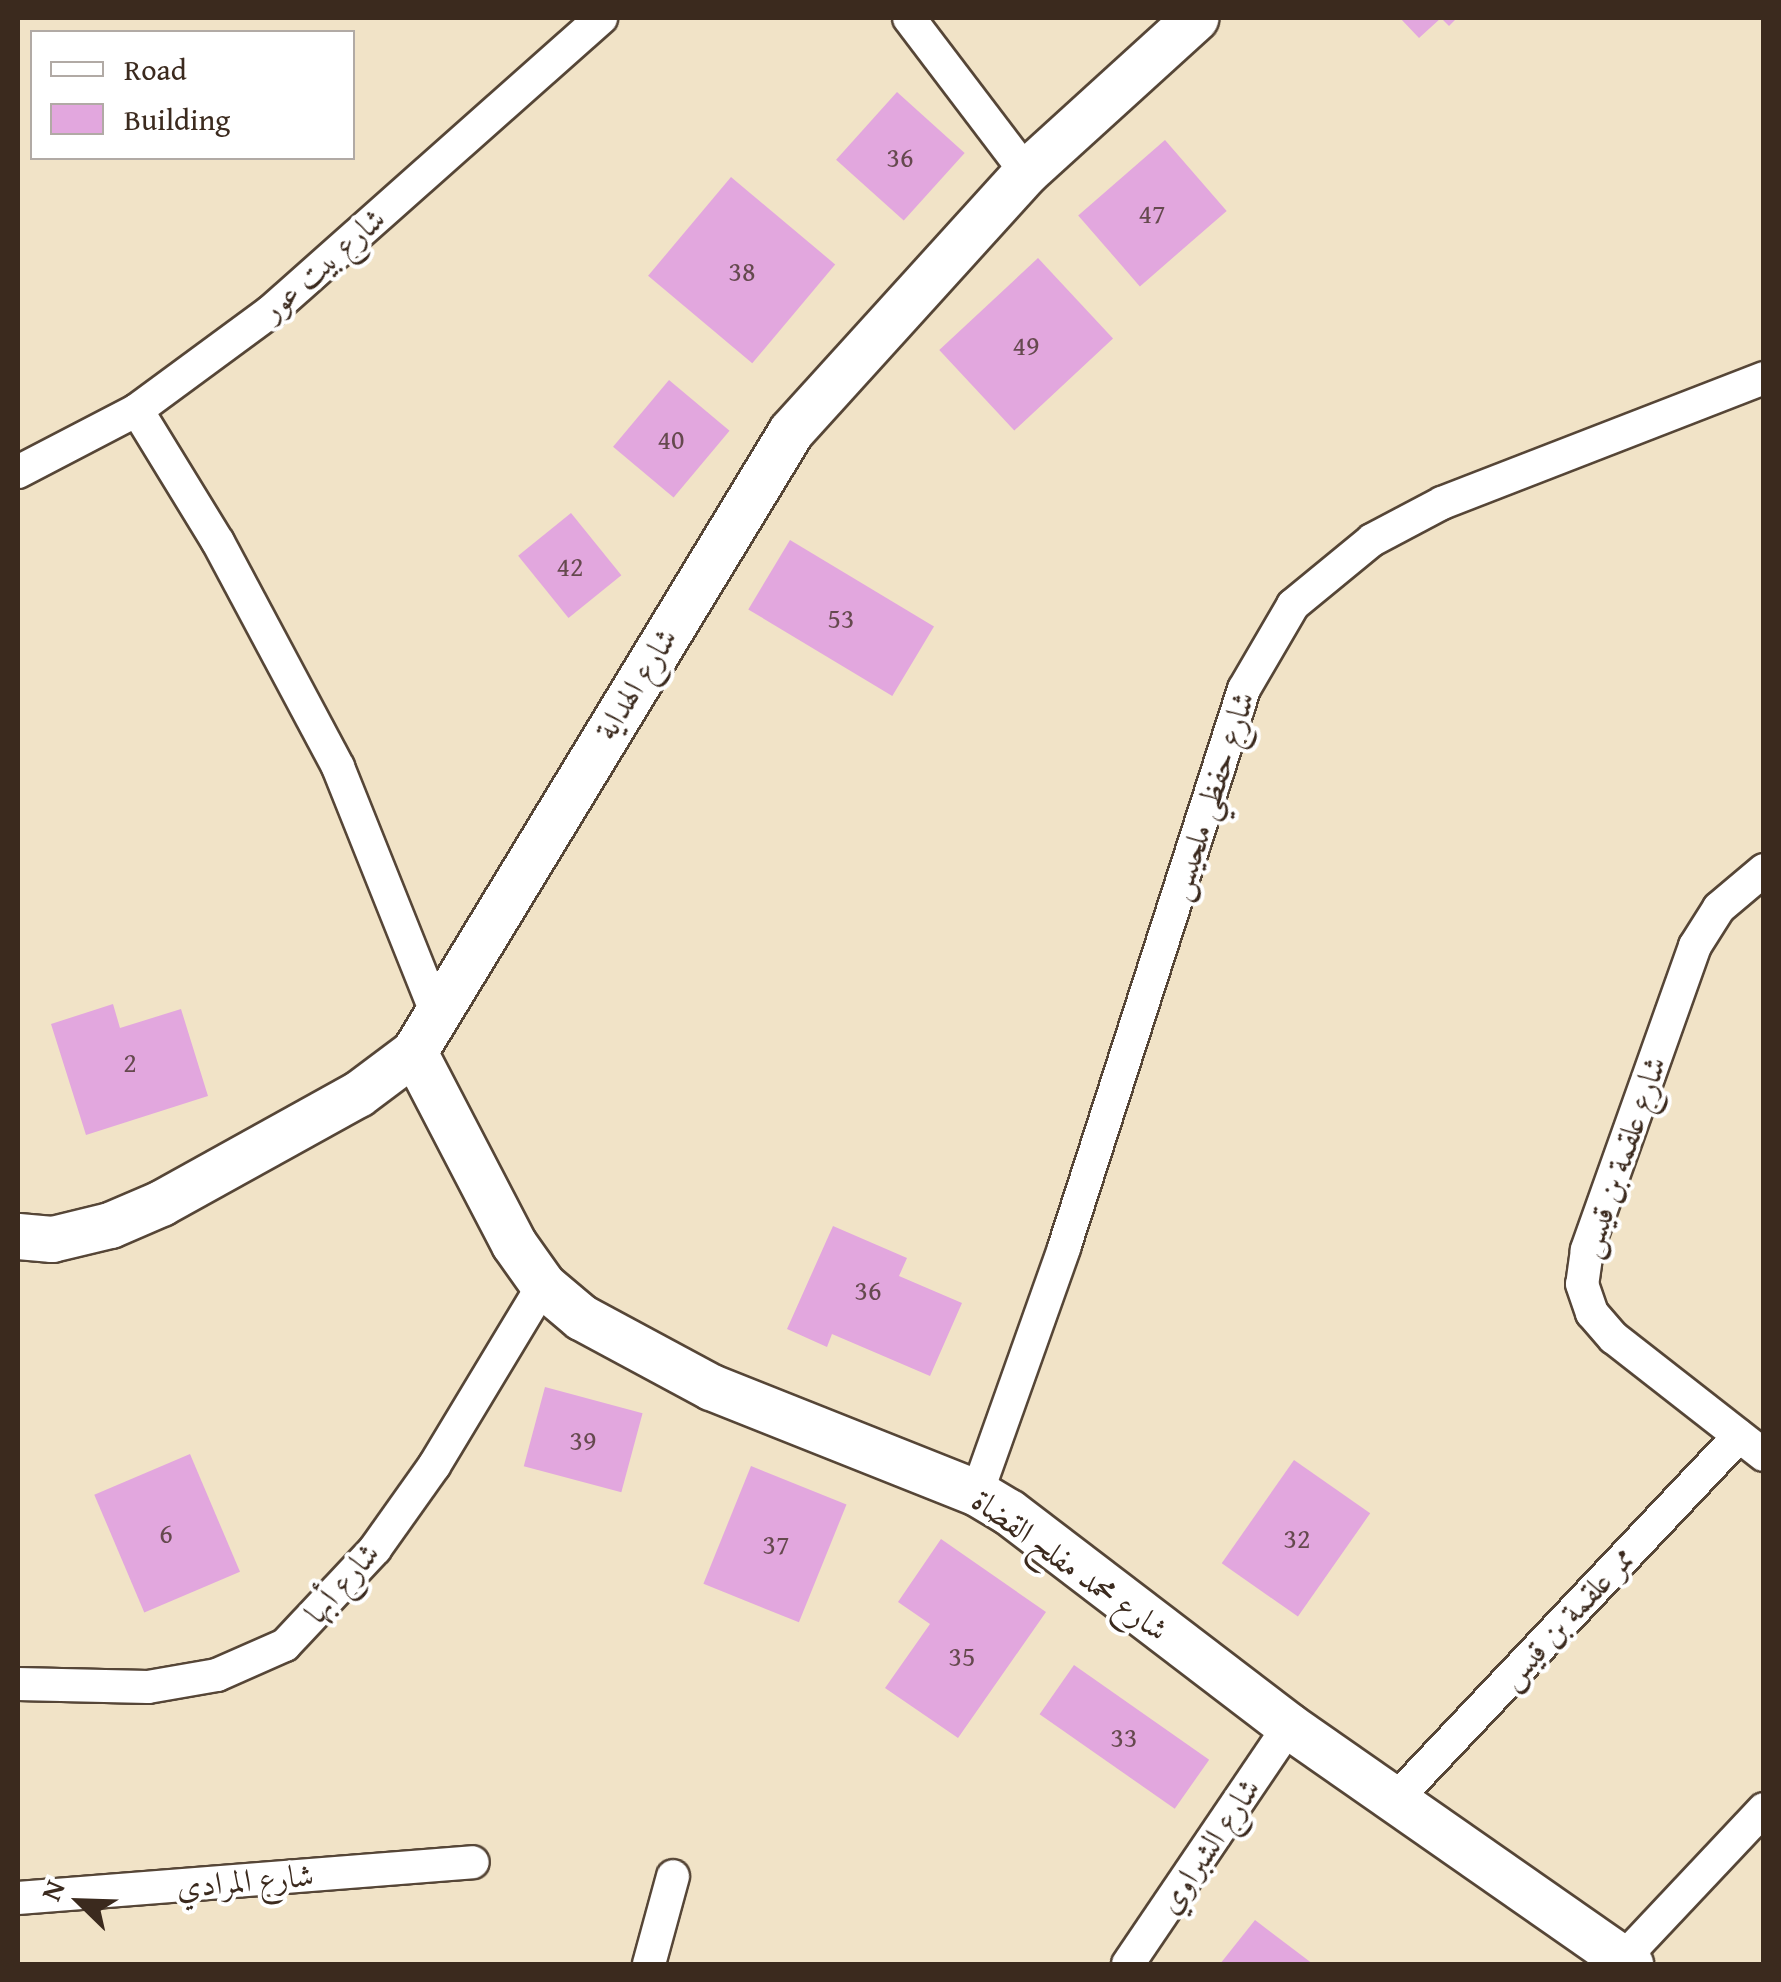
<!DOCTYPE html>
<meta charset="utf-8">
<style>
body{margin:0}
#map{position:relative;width:1781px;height:1982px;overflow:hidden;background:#f1e3c7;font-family:"Gentium Book Plus",Amiri,serif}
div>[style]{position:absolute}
.building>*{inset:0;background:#e2a7de;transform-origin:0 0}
.roads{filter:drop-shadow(2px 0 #564637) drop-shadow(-2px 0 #564637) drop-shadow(0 2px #564637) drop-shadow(0 -2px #564637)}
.street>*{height:32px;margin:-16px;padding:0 16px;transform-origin:16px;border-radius:16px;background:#fff}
.secondary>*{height:45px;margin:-22.5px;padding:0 22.5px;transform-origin:22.5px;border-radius:22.5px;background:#fff}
span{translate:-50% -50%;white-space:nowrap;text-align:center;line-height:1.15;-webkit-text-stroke:8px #fff;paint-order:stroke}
.number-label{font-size:28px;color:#65494e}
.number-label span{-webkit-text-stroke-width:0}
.street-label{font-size:32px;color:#3b2a1e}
.frame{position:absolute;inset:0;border:20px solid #3b2a1e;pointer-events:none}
.legend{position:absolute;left:30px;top:30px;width:325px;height:130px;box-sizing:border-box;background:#fff;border:2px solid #b1aaa5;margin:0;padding:12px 18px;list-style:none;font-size:30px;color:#3b2a1e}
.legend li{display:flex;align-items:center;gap:20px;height:50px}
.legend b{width:50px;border:2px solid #b1aaa5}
.north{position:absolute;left:30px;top:1852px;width:100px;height:100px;-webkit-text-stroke:8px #fff;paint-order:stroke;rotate:293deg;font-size:28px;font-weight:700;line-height:40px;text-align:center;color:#3b2a1e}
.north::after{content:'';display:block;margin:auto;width:35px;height:45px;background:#3b2a1e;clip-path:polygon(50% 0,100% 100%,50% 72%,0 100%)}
</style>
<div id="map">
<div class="building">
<i style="clip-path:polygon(1400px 18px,1457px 18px,1449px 26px,1441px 18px,1419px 38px)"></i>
<i style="left:897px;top:92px;width:91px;height:91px;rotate:42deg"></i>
<i style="left:1165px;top:140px;width:94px;height:115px;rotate:49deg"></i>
<i style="left:731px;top:177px;width:136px;height:129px;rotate:40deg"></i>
<i style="left:1038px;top:258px;width:110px;height:135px;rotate:47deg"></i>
<i style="left:669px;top:380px;width:79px;height:87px;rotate:40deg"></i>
<i style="left:571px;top:513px;width:80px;height:68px;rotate:51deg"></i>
<i style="left:790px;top:540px;width:168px;height:81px;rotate:31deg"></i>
<i style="clip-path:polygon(113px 1004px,120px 1028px,181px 1009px,208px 1096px,86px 1135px,51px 1024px)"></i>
<i style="clip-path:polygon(833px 1226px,907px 1258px,899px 1276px,962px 1303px,930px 1376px,832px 1334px,827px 1347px,787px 1329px)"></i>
<i style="left:545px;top:1387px;width:101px;height:82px;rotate:15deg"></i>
<i style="left:190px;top:1454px;width:128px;height:104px;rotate:67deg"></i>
<i style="left:1294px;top:1460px;width:93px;height:126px;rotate:35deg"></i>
<i style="left:751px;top:1466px;width:103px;height:127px;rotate:22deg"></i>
<i style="clip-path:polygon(941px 1539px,1046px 1612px,958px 1738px,885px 1688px,930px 1624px,898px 1602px)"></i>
<i style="left:1074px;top:1665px;width:165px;height:60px;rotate:35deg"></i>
<i style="clip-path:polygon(1255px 1920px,1313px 1964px,1220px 1964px)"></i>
</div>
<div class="roads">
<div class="street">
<i style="left:909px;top:18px;width:193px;rotate:52.8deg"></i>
<i style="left:137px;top:410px;width:155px;rotate:58.5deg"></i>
<i style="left:218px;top:542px;width:255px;rotate:61.9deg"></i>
<i style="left:338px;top:767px;width:269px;rotate:68.2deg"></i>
<i style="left:18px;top:472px;width:134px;rotate:-27.5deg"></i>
<i style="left:137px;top:410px;width:165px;rotate:-36.4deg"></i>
<i style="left:270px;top:312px;width:443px;rotate:-41.6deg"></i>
<i style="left:1764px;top:870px;width:59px;rotate:139.8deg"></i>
<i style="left:1719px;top:908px;width:45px;rotate:122.3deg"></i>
<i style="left:1695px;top:946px;width:323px;rotate:109.6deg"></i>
<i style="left:1587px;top:1250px;width:34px;rotate:98deg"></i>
<i style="left:1582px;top:1284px;width:31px;rotate:71deg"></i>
<i style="left:1592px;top:1313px;width:33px;rotate:49deg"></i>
<i style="left:1614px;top:1338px;width:190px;rotate:38deg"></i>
<i style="left:977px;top:1493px;width:260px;rotate:-70.4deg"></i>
<i style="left:1064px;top:1248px;width:587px;rotate:-72.15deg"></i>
<i style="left:1244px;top:689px;width:97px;rotate:-59.7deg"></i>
<i style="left:1293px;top:605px;width:102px;rotate:-39.4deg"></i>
<i style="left:1372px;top:540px;width:79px;rotate:-27.9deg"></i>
<i style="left:1442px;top:503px;width:345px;rotate:-21.2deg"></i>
<i style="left:18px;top:1684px;width:130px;rotate:1.3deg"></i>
<i style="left:148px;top:1687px;width:70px;rotate:-9.9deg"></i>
<i style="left:217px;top:1675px;width:74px;rotate:-23.8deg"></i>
<i style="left:285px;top:1645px;width:132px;rotate:-46.8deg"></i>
<i style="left:375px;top:1549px;width:102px;rotate:-54.6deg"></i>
<i style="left:434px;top:1466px;width:211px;rotate:-58.9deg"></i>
<i style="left:1395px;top:1800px;width:501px;rotate:-46.62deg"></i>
<i style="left:18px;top:1898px;width:456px;rotate:-4.5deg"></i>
<i style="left:649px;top:1964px;width:91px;rotate:-74.7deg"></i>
<i style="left:1128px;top:1964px;width:287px;rotate:-55.9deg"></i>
<i style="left:1618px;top:1964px;width:213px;rotate:-46.7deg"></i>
</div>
<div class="secondary">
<i style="left:414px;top:1052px;width:216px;rotate:62.5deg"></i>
<i style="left:514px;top:1244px;width:50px;rotate:54.7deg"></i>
<i style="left:543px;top:1285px;width:50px;rotate:40.1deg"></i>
<i style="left:581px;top:1317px;width:148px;rotate:28.3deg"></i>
<i style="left:711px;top:1387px;width:286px;rotate:21.7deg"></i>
<i style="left:977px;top:1493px;width:37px;rotate:31deg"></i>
<i style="left:1009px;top:1512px;width:352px;rotate:37.4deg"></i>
<i style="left:1289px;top:1726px;width:416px;rotate:34.9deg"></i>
<i style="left:18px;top:1236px;width:34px;rotate:5deg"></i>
<i style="left:52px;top:1239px;width:60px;rotate:-13.6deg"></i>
<i style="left:110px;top:1225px;width:56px;rotate:-23.3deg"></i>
<i style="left:161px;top:1203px;width:225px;rotate:-29deg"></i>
<i style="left:358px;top:1094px;width:70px;rotate:-36.9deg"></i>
<i style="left:414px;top:1052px;width:726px;rotate:-58.74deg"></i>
<i style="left:791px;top:431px;width:350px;rotate:-47.8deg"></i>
<i style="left:1026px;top:172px;width:229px;rotate:-42.3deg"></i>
</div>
</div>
<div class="number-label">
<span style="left:900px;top:157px">36</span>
<span style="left:1152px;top:213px">47</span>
<span style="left:742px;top:271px">38</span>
<span style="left:1026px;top:345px">49</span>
<span style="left:671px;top:439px">40</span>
<span style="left:570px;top:566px">42</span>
<span style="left:841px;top:618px">53</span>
<span style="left:130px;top:1062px">2</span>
<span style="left:868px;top:1290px">36</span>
<span style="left:583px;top:1440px">39</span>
<span style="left:166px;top:1533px">6</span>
<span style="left:1297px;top:1538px">32</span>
<span style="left:776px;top:1544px">37</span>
<span style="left:962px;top:1656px">35</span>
<span style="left:1124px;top:1737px">33</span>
</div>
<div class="street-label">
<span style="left:323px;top:264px;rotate:-41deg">شارع بيت عور</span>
<span style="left:636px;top:684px;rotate:-58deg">شارع الهداية</span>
<span style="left:1211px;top:796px;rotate:-72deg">شارع حفظي ملحيس</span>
<span style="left:1622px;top:1157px;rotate:-71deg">شارع علقمة بن قيس</span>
<span style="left:1070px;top:1565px;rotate:36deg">شارع محمد مفلح القضاة</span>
<span style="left:342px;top:1583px;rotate:-49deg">شارع أبها</span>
<span style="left:1567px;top:1618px;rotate:-47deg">ممر علقمة بن قيس</span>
<span style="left:1209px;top:1846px;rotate:-56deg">شارع الشبراوي</span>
<span style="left:245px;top:1881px;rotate:-5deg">شارع المرادي</span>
</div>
<div class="frame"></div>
<ul class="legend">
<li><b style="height:12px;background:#fff"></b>Road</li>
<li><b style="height:28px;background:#e2a7de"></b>Building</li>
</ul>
<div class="north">N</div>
</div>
